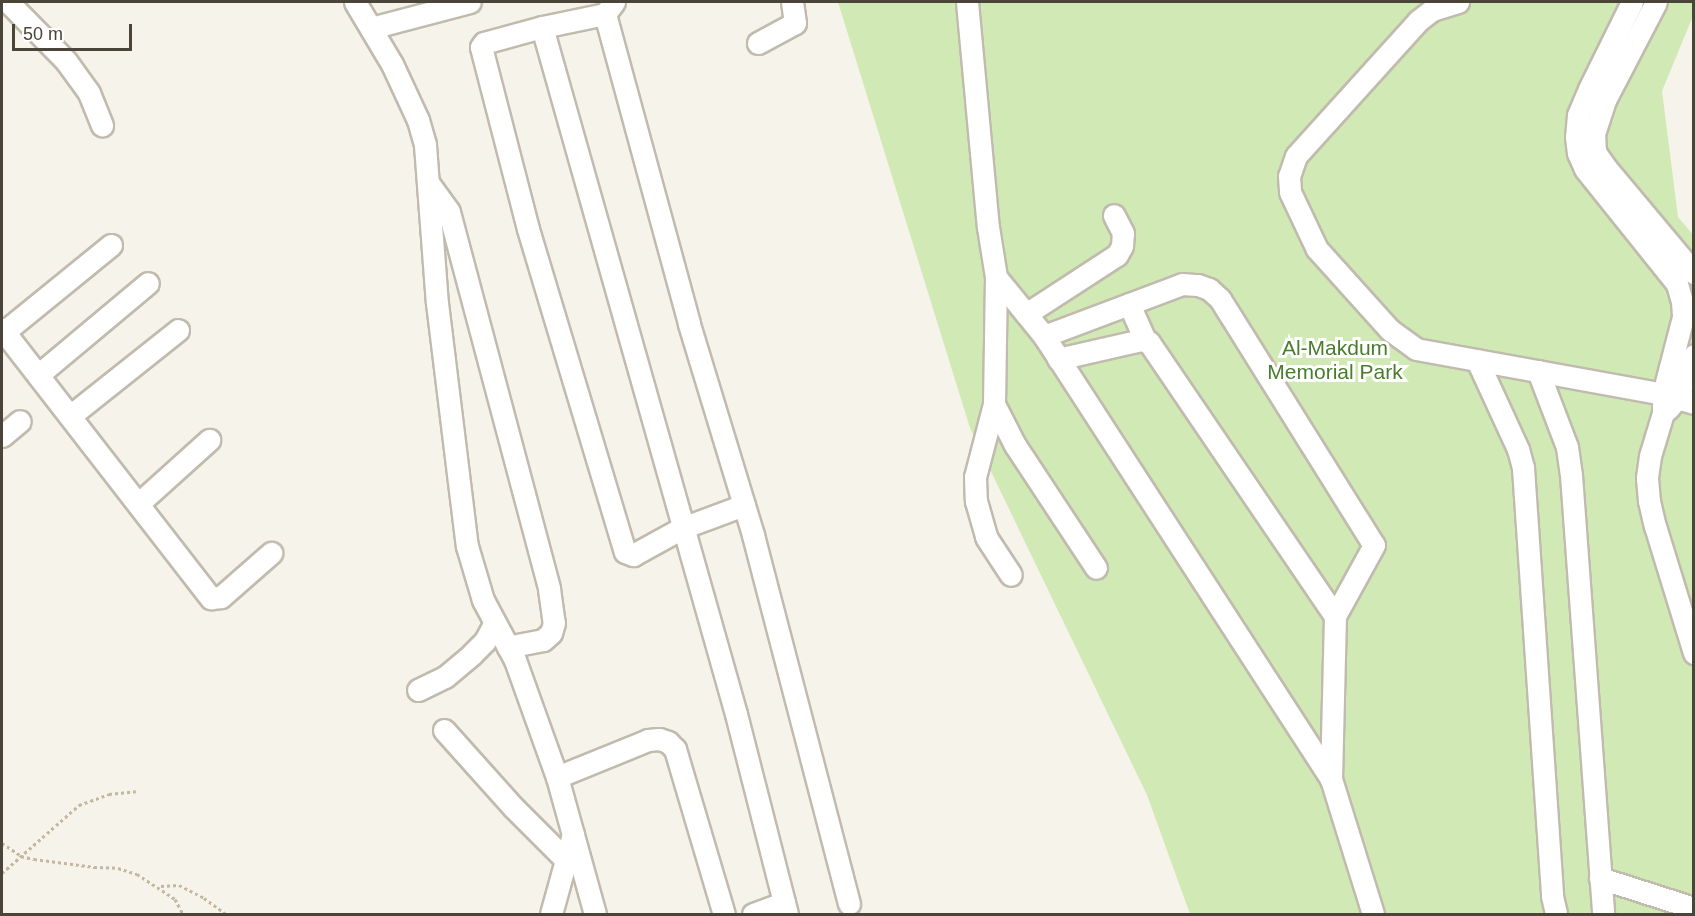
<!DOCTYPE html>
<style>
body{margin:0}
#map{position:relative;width:1695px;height:916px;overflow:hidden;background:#f6f3eb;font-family:Arial,sans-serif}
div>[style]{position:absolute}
.green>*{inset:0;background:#d1e9b5}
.path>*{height:3px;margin-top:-1.5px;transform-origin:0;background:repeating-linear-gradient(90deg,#c3b79f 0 3px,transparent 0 6px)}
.roads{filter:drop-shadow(2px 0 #c1bbae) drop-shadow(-2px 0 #c1bbae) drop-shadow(0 2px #c1bbae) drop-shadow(0 -2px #c1bbae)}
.minor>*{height:21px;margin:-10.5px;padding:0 10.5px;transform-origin:10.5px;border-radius:10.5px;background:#fff}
span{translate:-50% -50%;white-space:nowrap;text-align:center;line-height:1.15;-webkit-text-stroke:6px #fff;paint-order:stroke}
.park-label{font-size:21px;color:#497d2b}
.frame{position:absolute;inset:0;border:3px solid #4a4439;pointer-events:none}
.scale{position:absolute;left:12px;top:24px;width:120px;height:27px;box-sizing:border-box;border:3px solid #4a4439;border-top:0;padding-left:8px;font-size:18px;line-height:21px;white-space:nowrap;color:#4a4439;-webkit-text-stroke:4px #fff;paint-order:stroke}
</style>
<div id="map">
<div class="green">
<i style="clip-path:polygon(838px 2px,1693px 2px,1693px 16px,1662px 91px,1678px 217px,1694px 236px,1693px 914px,1190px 914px,1147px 795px,970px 428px)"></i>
</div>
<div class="path">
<i style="left:2px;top:843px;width:23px;rotate:34deg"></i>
<i style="left:21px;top:856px;width:13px;rotate:13deg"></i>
<i style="left:34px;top:859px;width:61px;rotate:7.6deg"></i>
<i style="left:94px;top:867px;width:24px;rotate:2deg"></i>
<i style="left:118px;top:868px;width:20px;rotate:18deg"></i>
<i style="left:137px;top:874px;width:45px;rotate:33.3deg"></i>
<i style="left:175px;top:899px;width:17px;rotate:62deg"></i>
<i style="left:2px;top:873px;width:103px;rotate:-41.4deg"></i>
<i style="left:79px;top:805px;width:32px;rotate:-20deg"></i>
<i style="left:109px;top:794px;width:27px;rotate:-6deg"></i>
<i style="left:161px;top:886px;width:18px;rotate:-3deg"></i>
<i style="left:179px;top:885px;width:28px;rotate:27deg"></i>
<i style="left:204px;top:898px;width:27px;rotate:36deg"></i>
</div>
<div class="roads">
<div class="minor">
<i style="left:8px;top:2px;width:83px;rotate:45.5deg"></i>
<i style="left:66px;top:61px;width:39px;rotate:54deg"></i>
<i style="left:89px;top:93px;width:35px;rotate:68deg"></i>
<i style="left:355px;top:2px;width:72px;rotate:59.2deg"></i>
<i style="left:392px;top:64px;width:62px;rotate:65.1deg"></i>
<i style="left:418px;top:120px;width:26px;rotate:74deg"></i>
<i style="left:425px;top:145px;width:158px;rotate:85.7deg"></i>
<i style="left:437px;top:303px;width:245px;rotate:83deg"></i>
<i style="left:467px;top:546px;width:56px;rotate:73.5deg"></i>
<i style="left:483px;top:600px;width:68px;rotate:61.9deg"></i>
<i style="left:515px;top:660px;width:124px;rotate:70.3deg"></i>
<i style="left:557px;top:777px;width:142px;rotate:74.5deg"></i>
<i style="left:614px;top:2px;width:15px;rotate:127deg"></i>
<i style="left:605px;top:14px;width:321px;rotate:74.8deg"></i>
<i style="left:689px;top:324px;width:220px;rotate:73.1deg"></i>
<i style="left:753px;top:535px;width:381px;rotate:75.4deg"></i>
<i style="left:967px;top:2px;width:226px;rotate:84.7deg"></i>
<i style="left:988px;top:227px;width:51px;rotate:80.9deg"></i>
<i style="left:996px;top:277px;width:76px;rotate:50.9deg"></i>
<i style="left:1044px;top:336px;width:528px;rotate:57.06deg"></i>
<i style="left:1331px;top:779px;width:141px;rotate:72.7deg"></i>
<i style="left:1458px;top:2px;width:27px;rotate:163deg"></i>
<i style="left:1432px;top:10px;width:18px;rotate:142deg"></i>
<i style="left:1418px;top:21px;width:182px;rotate:132.1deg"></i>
<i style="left:1296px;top:156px;width:21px;rotate:109deg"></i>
<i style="left:1289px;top:176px;width:16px;rotate:86deg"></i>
<i style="left:1290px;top:192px;width:63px;rotate:64.7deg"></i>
<i style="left:1317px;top:249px;width:109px;rotate:48deg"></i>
<i style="left:1390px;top:330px;width:32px;rotate:36deg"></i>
<i style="left:1416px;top:349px;width:251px;rotate:10.3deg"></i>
<i style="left:1663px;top:394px;width:32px;rotate:16deg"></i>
<i style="left:1632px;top:2px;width:97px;rotate:116.3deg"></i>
<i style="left:1589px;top:89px;width:28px;rotate:113deg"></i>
<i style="left:1578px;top:115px;width:22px;rotate:95deg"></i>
<i style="left:1576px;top:137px;width:16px;rotate:83deg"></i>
<i style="left:1578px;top:153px;width:17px;rotate:66deg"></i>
<i style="left:1585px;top:169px;width:147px;rotate:51.3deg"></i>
<i style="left:1677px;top:284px;width:18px;rotate:74deg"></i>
<i style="left:1682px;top:301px;width:16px;rotate:86deg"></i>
<i style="left:1683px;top:317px;width:80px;rotate:104.6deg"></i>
<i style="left:1663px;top:394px;width:19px;rotate:90deg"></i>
<i style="left:1663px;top:413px;width:45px;rotate:106.8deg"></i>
<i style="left:1650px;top:456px;width:22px;rotate:98deg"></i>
<i style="left:1647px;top:478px;width:23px;rotate:85deg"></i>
<i style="left:1649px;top:501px;width:26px;rotate:77deg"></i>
<i style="left:1655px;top:526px;width:133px;rotate:72.9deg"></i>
<i style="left:1656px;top:2px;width:110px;rotate:117.5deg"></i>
<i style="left:1605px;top:100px;width:35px;rotate:108deg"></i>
<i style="left:1594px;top:133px;width:19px;rotate:87deg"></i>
<i style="left:1595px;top:152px;width:21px;rotate:55deg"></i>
<i style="left:1607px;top:169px;width:136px;rotate:50.1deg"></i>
<i style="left:605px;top:14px;width:64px;rotate:168.3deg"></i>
<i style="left:542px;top:27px;width:60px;rotate:164.6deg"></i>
<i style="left:484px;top:43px;width:5px;rotate:127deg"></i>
<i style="left:481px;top:47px;width:188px;rotate:75.5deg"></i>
<i style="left:528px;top:229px;width:337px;rotate:73.3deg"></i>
<i style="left:625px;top:552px;width:9px;rotate:21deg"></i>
<i style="left:633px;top:555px;width:56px;rotate:-28.9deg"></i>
<i style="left:682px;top:528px;width:66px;rotate:-20.4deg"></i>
<i style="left:542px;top:27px;width:714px;rotate:74.23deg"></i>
<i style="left:736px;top:714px;width:206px;rotate:75.7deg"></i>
<i style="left:371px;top:28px;width:102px;rotate:-14.7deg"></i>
<i style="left:758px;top:43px;width:42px;rotate:-28.4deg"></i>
<i style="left:795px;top:23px;width:21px;rotate:-98deg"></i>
<i style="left:429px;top:184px;width:34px;rotate:54deg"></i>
<i style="left:449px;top:212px;width:390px;rotate:75.1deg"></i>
<i style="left:549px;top:589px;width:34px;rotate:82deg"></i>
<i style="left:554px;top:623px;width:10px;rotate:107deg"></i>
<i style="left:551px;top:633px;width:11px;rotate:139deg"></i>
<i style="left:543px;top:640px;width:36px;rotate:169deg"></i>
<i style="left:996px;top:277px;width:127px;rotate:90.9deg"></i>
<i style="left:994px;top:404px;width:46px;rotate:62.9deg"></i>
<i style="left:1015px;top:445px;width:147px;rotate:56.6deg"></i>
<i style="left:1129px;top:304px;width:39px;rotate:66deg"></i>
<i style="left:1026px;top:314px;width:108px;rotate:-33deg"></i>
<i style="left:1117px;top:255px;width:10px;rotate:-61deg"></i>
<i style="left:1122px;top:246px;width:13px;rotate:-86deg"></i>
<i style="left:1123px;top:233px;width:20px;rotate:-117deg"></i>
<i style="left:2px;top:329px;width:341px;rotate:52.2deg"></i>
<i style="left:211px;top:598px;width:10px;rotate:-6deg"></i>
<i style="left:221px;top:597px;width:67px;rotate:-41.3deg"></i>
<i style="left:4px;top:332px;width:138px;rotate:-39.1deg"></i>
<i style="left:1044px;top:336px;width:147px;rotate:-20.6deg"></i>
<i style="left:1182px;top:284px;width:16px;rotate:4deg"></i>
<i style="left:1198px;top:285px;width:12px;rotate:20deg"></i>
<i style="left:1209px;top:289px;width:15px;rotate:42deg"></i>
<i style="left:1220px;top:299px;width:290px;rotate:58deg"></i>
<i style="left:1374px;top:545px;width:81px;rotate:118.8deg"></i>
<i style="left:1335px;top:616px;width:331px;rotate:-124.2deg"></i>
<i style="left:1149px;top:342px;width:8px;rotate:-166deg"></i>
<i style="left:1141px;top:340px;width:85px;rotate:167.1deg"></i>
<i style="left:1477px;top:360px;width:98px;rotate:65.3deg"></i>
<i style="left:1518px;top:449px;width:20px;rotate:75deg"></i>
<i style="left:1523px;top:468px;width:429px;rotate:86.1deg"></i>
<i style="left:1552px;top:896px;width:18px;rotate:77deg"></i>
<i style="left:1538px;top:371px;width:81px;rotate:69.1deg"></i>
<i style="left:1567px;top:447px;width:28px;rotate:82deg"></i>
<i style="left:1571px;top:475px;width:440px;rotate:85.8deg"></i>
<i style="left:38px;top:375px;width:143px;rotate:-39.9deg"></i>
<i style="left:994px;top:404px;width:75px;rotate:104.6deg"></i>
<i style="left:975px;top:477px;width:24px;rotate:88deg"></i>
<i style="left:976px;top:501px;width:37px;rotate:74deg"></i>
<i style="left:986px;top:537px;width:45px;rotate:56.7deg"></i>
<i style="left:1668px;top:409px;width:14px;rotate:-51deg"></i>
<i style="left:1677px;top:398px;width:46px;rotate:-68.4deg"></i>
<i style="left:70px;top:416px;width:138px;rotate:-38.5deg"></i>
<i style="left:2px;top:436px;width:23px;rotate:-40deg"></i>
<i style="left:138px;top:504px;width:96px;rotate:-42deg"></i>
<i style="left:418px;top:690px;width:30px;rotate:-26deg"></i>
<i style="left:445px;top:677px;width:35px;rotate:-40deg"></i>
<i style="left:472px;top:654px;width:18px;rotate:-45deg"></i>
<i style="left:485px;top:641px;width:19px;rotate:-62deg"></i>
<i style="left:444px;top:730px;width:103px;rotate:48.1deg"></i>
<i style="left:513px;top:807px;width:75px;rotate:45deg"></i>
<i style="left:566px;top:860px;width:27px;rotate:-75deg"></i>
<i style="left:557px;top:777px;width:98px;rotate:-22.1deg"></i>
<i style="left:648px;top:740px;width:11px;rotate:-5deg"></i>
<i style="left:659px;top:739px;width:9px;rotate:18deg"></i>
<i style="left:668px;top:742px;width:10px;rotate:45deg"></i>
<i style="left:675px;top:749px;width:172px;rotate:73.5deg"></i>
<i style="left:1331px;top:779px;width:163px;rotate:-88.6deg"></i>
<i style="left:1600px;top:878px;width:99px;rotate:17.7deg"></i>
<i style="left:551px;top:914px;width:56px;rotate:-74.5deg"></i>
<i style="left:753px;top:914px;width:33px;rotate:-20deg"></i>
</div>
</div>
<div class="park-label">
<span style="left:1335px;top:360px">Al-Makdum<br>Memorial Park</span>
</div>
<div class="frame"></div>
<div class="scale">50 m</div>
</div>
